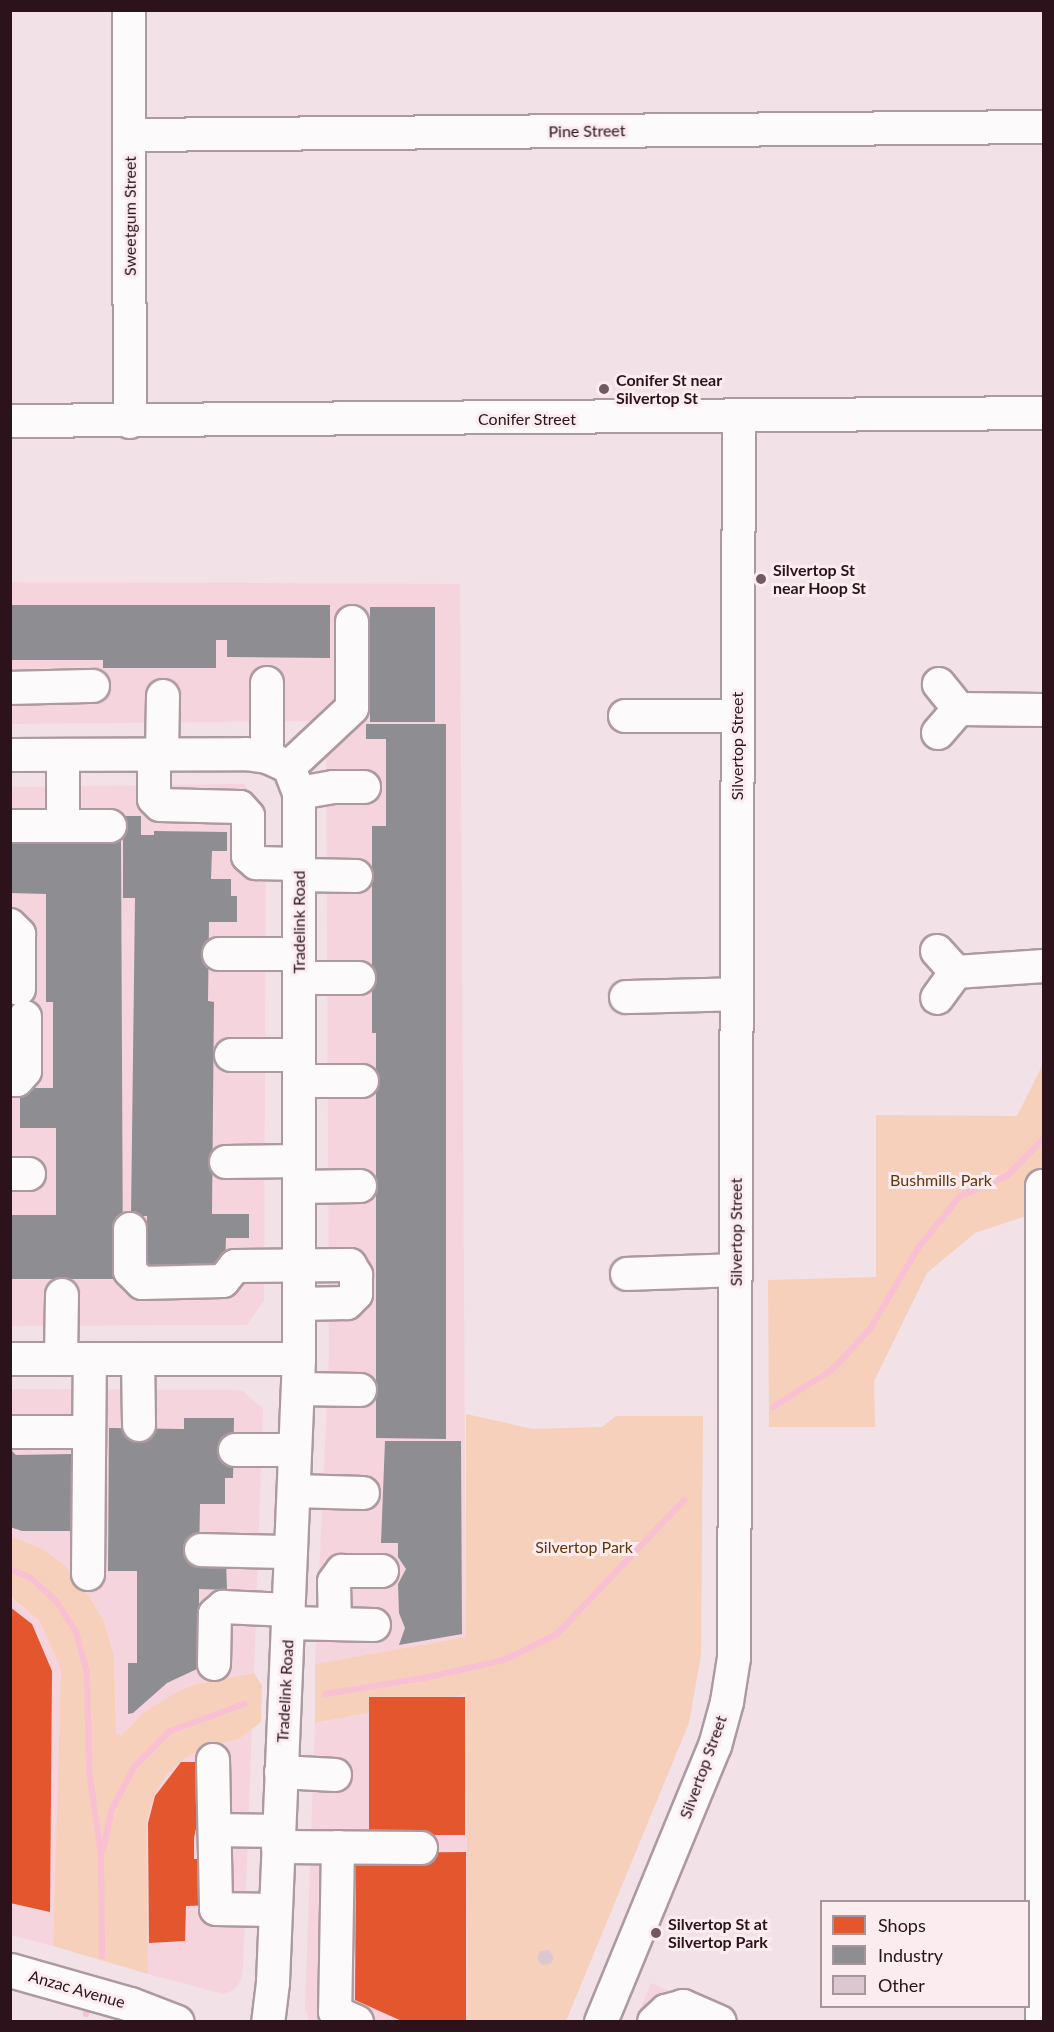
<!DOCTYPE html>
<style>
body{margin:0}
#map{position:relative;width:1054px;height:2032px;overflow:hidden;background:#f2e1e6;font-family:Lato,sans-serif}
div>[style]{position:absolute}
.built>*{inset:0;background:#f6d4de}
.green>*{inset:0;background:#f6d0ba}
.shops>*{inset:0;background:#e4572e;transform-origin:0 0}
.industry>*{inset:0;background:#8d8d92;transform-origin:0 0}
.stream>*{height:6px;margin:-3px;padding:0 3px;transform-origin:3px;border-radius:3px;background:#f9bfd2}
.building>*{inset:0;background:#dcc7d1}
.roads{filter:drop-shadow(2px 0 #ad9aa0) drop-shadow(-2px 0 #ad9aa0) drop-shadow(0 2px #ad9aa0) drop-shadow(0 -2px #ad9aa0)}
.minor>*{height:32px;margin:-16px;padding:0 16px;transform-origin:16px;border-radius:16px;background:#fdfafb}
.major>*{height:33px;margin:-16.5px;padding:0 16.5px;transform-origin:16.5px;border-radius:16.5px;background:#fdfafb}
.dots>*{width:16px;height:16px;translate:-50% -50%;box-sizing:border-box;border:3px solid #fbecf0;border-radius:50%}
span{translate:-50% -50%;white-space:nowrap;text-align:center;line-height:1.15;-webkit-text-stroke:6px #fbecf0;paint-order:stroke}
.street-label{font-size:16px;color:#2b121b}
.poi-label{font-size:16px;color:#2b121b;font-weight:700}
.left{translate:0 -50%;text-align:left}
.park-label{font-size:16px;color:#643505}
.frame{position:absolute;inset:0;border:12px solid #2b121b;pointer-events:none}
.legend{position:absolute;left:820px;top:1900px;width:210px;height:108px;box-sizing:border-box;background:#fbecf0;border:2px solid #a8959b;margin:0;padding:8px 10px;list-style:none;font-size:18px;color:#2b121b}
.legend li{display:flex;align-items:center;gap:12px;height:30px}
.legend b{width:30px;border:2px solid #a8959b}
</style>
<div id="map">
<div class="built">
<i style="clip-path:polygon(10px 582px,460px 584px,466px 1637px,315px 1664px,329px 1357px,326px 721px,11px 724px)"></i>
<i style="clip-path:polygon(244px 784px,266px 815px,264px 1300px,247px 1325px,11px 1326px,11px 787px)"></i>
<i style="clip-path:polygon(10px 1389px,242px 1390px,263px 1409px,254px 1673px,196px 1684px,143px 1713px,122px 1735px,116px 1733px,114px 1656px,104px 1622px,89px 1596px,64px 1565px,43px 1549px,11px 1536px)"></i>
<i style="clip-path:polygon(10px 1597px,39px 1620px,61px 1669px,53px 1946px,11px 1935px)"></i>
<i style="clip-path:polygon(466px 1693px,468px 2021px,309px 2021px,305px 2008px,315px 1723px)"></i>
<i style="clip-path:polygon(252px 1728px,243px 1968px,241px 1980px,234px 1990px,223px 1994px,148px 1974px,146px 1824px,154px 1796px,166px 1775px,181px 1760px,206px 1747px,239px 1739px)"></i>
<i style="clip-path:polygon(651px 1983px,742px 2021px,635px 2022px)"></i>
</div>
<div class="green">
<i style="clip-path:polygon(1043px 1064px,1043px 1176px,1028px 1177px,1026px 1216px,975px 1233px,927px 1273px,874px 1381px,875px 1427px,769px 1427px,768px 1280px,876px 1277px,876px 1115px,1017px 1116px)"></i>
<i style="clip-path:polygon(466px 1414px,533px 1429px,602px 1427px,616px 1416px,703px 1416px,701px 1655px,689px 1723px,566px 2021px,468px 2021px,466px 1694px,315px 1723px,315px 1664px,466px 1637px)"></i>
<i style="clip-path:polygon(10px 1536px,43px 1549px,64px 1565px,89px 1596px,104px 1622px,114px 1656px,116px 1733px,122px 1735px,143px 1713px,175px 1693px,196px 1684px,254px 1673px,262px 1686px,261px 1722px,239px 1739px,206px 1747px,182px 1760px,166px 1775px,154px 1796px,146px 1824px,148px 1974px,53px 1946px,61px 1669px,39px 1620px,11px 1597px)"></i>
</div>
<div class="shops">
<i style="clip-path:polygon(10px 1607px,32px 1624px,52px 1671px,50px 1912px,10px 1903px)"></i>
<i style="left:465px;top:1697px;width:138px;height:96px;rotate:90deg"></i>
<i style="clip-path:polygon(181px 1762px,203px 1762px,203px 1796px,194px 1838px,194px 1859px,214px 1859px,214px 1905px,186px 1906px,185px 1941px,149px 1943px,148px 1823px,155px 1796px)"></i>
<i style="clip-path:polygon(466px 1852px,466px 2022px,404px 2022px,355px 2000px,356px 1853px)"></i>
</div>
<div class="industry">
<i style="clip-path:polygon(10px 605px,330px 605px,330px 658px,227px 657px,227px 640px,216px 640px,216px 668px,103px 668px,103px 660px,10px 660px)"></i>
<i style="left:370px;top:607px;width:65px;height:115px"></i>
<i style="clip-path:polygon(366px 724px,446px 724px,446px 1439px,376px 1438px,376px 1033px,372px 1033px,372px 826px,386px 826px,386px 739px,366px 739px)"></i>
<i style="clip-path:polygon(123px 816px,141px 816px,141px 835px,154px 835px,154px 831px,227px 832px,227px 851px,212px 851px,211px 879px,231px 879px,231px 896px,237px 896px,237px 922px,209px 922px,208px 1001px,214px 1002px,212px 1214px,249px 1214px,249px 1238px,226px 1238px,225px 1267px,147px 1266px,147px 1216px,131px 1216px,135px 898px,123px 898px)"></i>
<i style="clip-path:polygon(10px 837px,121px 837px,123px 1279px,10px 1279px,10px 1215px,56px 1215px,56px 1128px,20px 1128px,20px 1088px,53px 1088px,53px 1002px,46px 1002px,46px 894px,10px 893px)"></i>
<i style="clip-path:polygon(184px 1418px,234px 1418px,233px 1478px,225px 1478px,225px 1504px,200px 1504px,199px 1561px,226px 1561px,227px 1590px,199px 1589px,199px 1668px,167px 1683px,133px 1713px,128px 1714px,128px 1663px,137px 1663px,137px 1571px,108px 1571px,109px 1428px,184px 1429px)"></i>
<i style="clip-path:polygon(385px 1441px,461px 1441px,462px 1634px,399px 1645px,405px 1628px,399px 1613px,398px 1584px,406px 1569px,398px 1557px,398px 1543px,381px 1543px)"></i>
<i style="clip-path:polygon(10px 1449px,16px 1455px,72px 1454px,83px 1467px,83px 1531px,22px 1531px,10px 1527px)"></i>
</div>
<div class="stream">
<i style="left:773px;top:1407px;width:71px;rotate:-32.3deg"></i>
<i style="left:833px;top:1369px;width:54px;rotate:-47.2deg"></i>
<i style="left:870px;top:1329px;width:94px;rotate:-59.3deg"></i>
<i style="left:918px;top:1248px;width:67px;rotate:-51.1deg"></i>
<i style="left:960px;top:1196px;width:51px;rotate:-23.1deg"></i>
<i style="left:1007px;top:1176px;width:53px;rotate:-45.8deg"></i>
<i style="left:10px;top:1569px;width:23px;rotate:23deg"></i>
<i style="left:31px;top:1578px;width:35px;rotate:43deg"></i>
<i style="left:57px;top:1602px;width:36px;rotate:58deg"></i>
<i style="left:76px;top:1632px;width:41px;rotate:74.6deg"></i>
<i style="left:87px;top:1672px;width:98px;rotate:88.8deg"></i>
<i style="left:89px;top:1770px;width:86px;rotate:82deg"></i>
<i style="left:101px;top:1855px;width:101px;rotate:89.4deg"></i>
<i style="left:325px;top:1694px;width:100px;rotate:-9.2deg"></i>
<i style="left:424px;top:1678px;width:82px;rotate:-12.7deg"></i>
<i style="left:504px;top:1660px;width:59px;rotate:-26.1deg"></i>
<i style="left:557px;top:1634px;width:185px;rotate:-46.5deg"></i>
<i style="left:103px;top:1850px;width:40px;rotate:-78deg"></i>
<i style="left:111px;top:1811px;width:50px;rotate:-62.4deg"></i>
<i style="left:134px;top:1767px;width:51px;rotate:-45deg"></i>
<i style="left:170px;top:1731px;width:79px;rotate:-20deg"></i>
<i style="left:86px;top:2014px;width:10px;rotate:-73deg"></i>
</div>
<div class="building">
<i style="clip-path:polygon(549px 1950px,554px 1958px,550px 1964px,542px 1965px,537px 1958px,540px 1951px)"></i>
</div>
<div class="roads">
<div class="minor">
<i style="left:129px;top:10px;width:412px;rotate:89.9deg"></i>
<i style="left:130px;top:135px;width:914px;rotate:-0.5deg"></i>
<i style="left:10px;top:421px;width:1034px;rotate:-0.44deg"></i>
<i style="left:10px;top:688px;width:83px;rotate:-1.4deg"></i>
<i style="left:959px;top:709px;width:85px;rotate:0.7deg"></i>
<i style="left:625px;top:716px;width:113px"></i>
<i style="left:938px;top:733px;width:32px;rotate:-49deg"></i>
<i style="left:959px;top:709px;width:32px;rotate:-129deg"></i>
<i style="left:162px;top:754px;width:58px;rotate:-89deg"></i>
<i style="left:10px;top:755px;width:236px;rotate:-0.2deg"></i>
<i style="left:246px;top:754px;width:21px;rotate:8deg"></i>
<i style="left:267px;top:757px;width:24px;rotate:24deg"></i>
<i style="left:289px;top:767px;width:28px;rotate:69deg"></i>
<i style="left:299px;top:793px;width:566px;rotate:90deg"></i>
<i style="left:299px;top:1359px;width:625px;rotate:92.39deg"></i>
<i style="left:273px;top:1983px;width:39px;rotate:97deg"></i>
<i style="left:63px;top:755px;width:71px;rotate:90deg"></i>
<i style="left:154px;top:755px;width:44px;rotate:90deg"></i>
<i style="left:154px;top:799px;width:8px;rotate:45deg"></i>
<i style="left:160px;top:805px;width:80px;rotate:1.4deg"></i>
<i style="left:240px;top:807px;width:12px;rotate:48deg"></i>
<i style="left:248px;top:816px;width:40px;rotate:90deg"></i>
<i style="left:248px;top:856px;width:11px;rotate:41deg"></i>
<i style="left:256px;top:863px;width:43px;rotate:1.3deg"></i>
<i style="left:267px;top:757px;width:74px;rotate:-90deg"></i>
<i style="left:289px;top:767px;width:86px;rotate:-43.1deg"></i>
<i style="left:352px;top:708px;width:86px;rotate:-90deg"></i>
<i style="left:299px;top:793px;width:35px;rotate:-10deg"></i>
<i style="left:333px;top:787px;width:31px"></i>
<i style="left:10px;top:826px;width:100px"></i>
<i style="left:299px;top:875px;width:57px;rotate:1deg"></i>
<i style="left:10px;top:925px;width:13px;rotate:45deg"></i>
<i style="left:19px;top:934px;width:55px;rotate:90deg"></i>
<i style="left:937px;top:951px;width:28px;rotate:48deg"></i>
<i style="left:956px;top:972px;width:32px;rotate:126deg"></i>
<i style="left:219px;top:954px;width:80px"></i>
<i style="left:956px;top:972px;width:88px;rotate:-3.9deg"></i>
<i style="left:299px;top:978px;width:60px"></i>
<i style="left:626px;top:997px;width:111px;rotate:-1.5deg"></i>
<i style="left:231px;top:1055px;width:68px"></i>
<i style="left:10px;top:1080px;width:7px"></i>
<i style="left:17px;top:1080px;width:12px;rotate:-48deg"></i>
<i style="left:25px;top:1071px;width:54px;rotate:-90deg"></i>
<i style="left:299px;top:1081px;width:63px"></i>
<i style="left:226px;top:1162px;width:73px;rotate:-0.8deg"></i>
<i style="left:10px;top:1174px;width:19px"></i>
<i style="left:299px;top:1187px;width:61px;rotate:-0.9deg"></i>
<i style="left:130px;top:1229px;width:42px;rotate:90deg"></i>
<i style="left:130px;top:1271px;width:17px;rotate:45deg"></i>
<i style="left:142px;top:1283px;width:81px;rotate:-1.4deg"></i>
<i style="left:223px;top:1281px;width:19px;rotate:-51deg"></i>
<i style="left:235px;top:1266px;width:115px;rotate:-0.5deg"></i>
<i style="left:350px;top:1265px;width:12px;rotate:59deg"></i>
<i style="left:356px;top:1275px;width:19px;rotate:90deg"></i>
<i style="left:356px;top:1294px;width:13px;rotate:135deg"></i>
<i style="left:347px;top:1303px;width:48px;rotate:178.8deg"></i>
<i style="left:627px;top:1274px;width:109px;rotate:-2.1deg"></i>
<i style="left:10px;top:1359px;width:289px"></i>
<i style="left:61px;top:1359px;width:64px;rotate:-89.1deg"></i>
<i style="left:138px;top:1359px;width:66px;rotate:89.1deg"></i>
<i style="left:298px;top:1389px;width:62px;rotate:0.9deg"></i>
<i style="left:10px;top:1432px;width:79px"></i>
<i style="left:235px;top:1450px;width:60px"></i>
<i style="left:294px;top:1491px;width:69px;rotate:1.7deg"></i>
<i style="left:201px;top:1550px;width:90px;rotate:1.3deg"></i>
<i style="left:88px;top:1574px;width:215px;rotate:-89.5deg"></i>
<i style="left:288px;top:1623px;width:86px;rotate:1.3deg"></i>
<i style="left:335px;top:1624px;width:42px;rotate:-91.4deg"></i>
<i style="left:334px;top:1582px;width:14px;rotate:-54deg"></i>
<i style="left:342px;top:1571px;width:40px"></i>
<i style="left:214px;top:1664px;width:50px;rotate:-88.9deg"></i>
<i style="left:215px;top:1614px;width:11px;rotate:-41deg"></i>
<i style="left:223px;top:1607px;width:65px;rotate:2.6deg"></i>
<i style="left:213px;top:1760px;width:149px;rotate:88.8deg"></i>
<i style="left:216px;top:1909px;width:59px;rotate:1deg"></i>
<i style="left:281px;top:1772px;width:54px;rotate:3.2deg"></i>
<i style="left:215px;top:1830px;width:64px;rotate:0.9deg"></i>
<i style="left:278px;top:1847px;width:143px;rotate:0.4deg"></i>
<i style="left:338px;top:1847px;width:165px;rotate:91deg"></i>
<i style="left:335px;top:2012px;width:24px;rotate:24deg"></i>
<i style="left:601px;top:2022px;width:299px;rotate:-67.6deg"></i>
<i style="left:715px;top:1746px;width:46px;rotate:-74.7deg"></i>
<i style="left:727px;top:1702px;width:45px;rotate:-81deg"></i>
<i style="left:734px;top:1658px;width:1241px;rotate:-89.77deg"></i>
<i style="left:654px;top:2022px;width:16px;rotate:-43deg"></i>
<i style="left:666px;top:2011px;width:18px;rotate:-16deg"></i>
<i style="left:683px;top:2006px;width:40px;rotate:23.4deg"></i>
<i style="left:1042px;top:2022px;width:836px;rotate:-90deg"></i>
</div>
<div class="major">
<i style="left:10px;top:1970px;width:125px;rotate:15.8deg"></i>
<i style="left:130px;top:2004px;width:50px;rotate:21deg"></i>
</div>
</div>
<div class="dots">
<i style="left:604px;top:389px;background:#715a62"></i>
<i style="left:761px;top:579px;background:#715a62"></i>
<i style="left:656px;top:1933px;background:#715a62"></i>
</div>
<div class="street-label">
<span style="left:587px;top:131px;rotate:-1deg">Pine Street</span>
<span style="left:130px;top:216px;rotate:-90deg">Sweetgum Street</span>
<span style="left:527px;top:419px">Conifer Street</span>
<span style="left:737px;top:746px;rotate:-90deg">Silvertop Street</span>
<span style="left:299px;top:922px;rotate:-90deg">Tradelink Road</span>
<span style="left:736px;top:1232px;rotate:-90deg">Silvertop Street</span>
<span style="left:285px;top:1691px;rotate:-87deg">Tradelink Road</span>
<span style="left:703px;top:1767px;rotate:-70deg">Silvertop Street</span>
<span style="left:77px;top:1989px;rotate:16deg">Anzac Avenue</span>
</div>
<div class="poi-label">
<span class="left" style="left:616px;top:389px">Conifer St near<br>Silvertop St</span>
<span class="left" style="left:773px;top:579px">Silvertop St<br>near Hoop St</span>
<span class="left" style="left:668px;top:1933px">Silvertop St at<br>Silvertop Park</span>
</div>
<div class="park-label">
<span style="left:941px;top:1180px">Bushmills Park</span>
<span style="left:584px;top:1547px">Silvertop Park</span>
</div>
<div class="frame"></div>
<ul class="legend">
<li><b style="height:16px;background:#e4572e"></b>Shops</li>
<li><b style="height:16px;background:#8d8d92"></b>Industry</li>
<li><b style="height:16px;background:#dcc7d1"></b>Other</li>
</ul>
</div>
